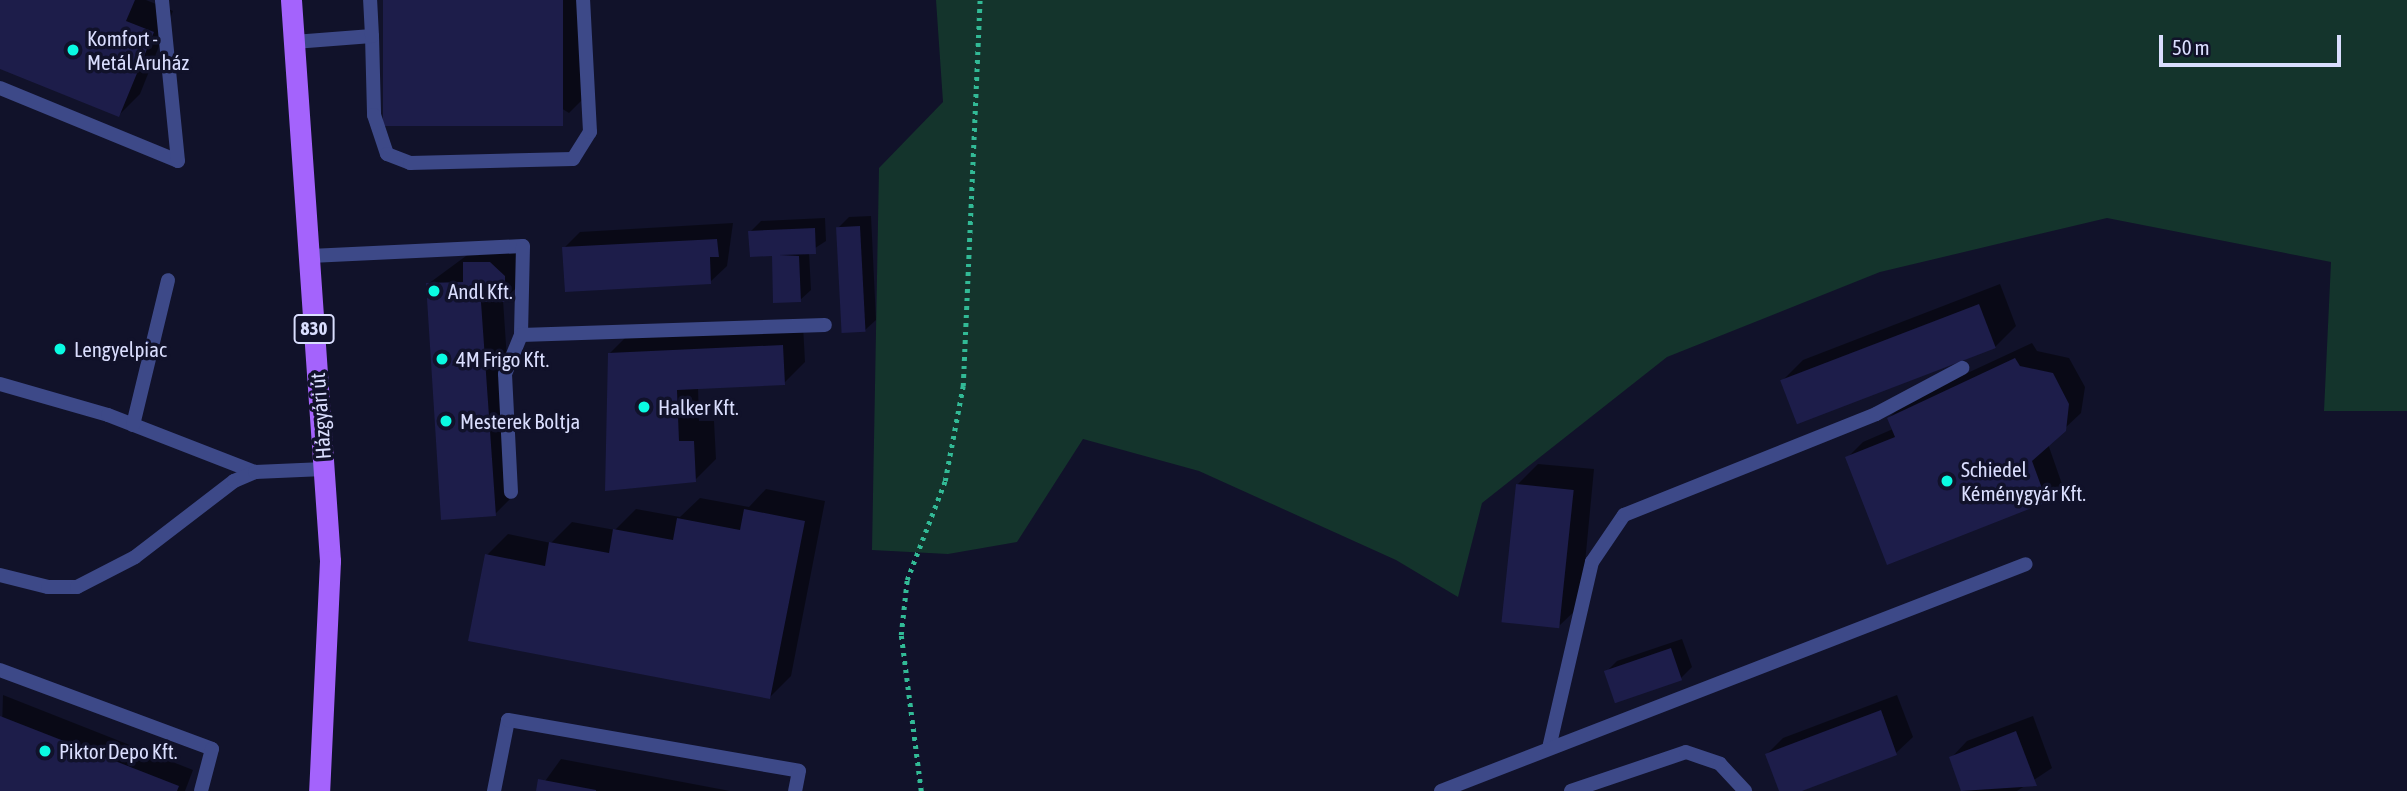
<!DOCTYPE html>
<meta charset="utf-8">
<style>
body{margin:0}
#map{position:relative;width:2407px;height:791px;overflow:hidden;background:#11122a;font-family:"Asap Condensed",sans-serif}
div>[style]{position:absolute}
.green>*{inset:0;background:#14342c}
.shadow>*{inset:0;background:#0007}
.building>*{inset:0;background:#1d1d4a;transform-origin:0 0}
.path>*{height:4.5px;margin-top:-2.25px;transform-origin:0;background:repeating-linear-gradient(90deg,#32ba96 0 3.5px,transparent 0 8.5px)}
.lane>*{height:14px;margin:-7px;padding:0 7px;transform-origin:7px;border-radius:7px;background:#3d4988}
.primary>*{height:21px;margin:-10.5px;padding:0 10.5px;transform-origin:10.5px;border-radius:10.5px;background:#a463fc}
.dots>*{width:19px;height:19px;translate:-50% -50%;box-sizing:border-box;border:4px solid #11122a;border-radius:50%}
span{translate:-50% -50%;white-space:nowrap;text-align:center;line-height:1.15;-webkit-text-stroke:7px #11122a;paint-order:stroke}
.shield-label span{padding:2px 5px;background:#11122a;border:2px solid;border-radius:5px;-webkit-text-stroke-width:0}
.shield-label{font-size:19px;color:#dadefe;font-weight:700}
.poi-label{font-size:21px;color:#dadefe}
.left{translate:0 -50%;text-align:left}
.street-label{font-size:21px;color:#dadefe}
.scale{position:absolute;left:2159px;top:35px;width:182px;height:32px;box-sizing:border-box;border:4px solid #dadefe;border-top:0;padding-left:9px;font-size:21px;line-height:24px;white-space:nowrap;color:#dadefe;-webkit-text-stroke:5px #11122a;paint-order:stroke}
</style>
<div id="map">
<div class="green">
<i style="clip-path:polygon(936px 0,2407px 0,2407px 411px,2324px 411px,2331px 262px,2107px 218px,1880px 272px,1667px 357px,1482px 503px,1458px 597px,1396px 560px,1199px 471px,1083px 439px,1017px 542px,948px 554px,872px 550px,879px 168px,943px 102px)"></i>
</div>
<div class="shadow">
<i style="clip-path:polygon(0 0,146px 0,173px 11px,140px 94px,119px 115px,0 67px)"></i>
<i style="clip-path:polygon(385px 0,585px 0,590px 92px,569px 113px)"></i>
<i style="clip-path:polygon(871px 216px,876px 320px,865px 330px,838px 228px,849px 217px)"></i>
<i style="clip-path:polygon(825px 218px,826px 241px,809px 252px,811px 290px,800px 300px,773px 254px,750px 232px,761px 221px)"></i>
<i style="clip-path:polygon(733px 223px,727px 266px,710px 282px,564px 248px,580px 232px)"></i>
<i style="clip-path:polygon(485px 242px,526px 255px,526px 279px,503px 300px,516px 493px,495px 514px,428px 284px)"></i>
<i style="clip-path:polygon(2000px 284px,2016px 326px,1995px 347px,1782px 381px,1803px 360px)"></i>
<i style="clip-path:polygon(803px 325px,805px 362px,784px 383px,698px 387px,699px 421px,714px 421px,716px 459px,695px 480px,609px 354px,630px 333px)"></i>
<i style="clip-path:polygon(2032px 343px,2037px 351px,2069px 358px,2085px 387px,2081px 413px,2048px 444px,2062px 484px,2046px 500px,1847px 458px,1863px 442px,1893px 429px,1889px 418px,1905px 402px)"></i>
<i style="clip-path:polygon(1538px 464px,1594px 469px,1581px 605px,1560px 625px,1517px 485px)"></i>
<i style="clip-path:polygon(766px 489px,825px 501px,791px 676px,770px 697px,487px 555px,508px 534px,551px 543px,572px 522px,615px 530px,636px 509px,680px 517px,700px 498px,749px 507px)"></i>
<i style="clip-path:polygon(1682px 639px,1692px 667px,1681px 678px,1606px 672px,1617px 661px)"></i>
<i style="clip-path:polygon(3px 695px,193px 770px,185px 791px,0 791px)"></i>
<i style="clip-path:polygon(1897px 695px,1913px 737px,1896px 753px,1797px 791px,1781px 791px,1767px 754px,1783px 738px)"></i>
<i style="clip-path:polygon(2033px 716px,2052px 768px,2017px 791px,1963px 791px,1951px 758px,1967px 741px)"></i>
<i style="clip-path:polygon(561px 759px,730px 791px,538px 791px)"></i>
</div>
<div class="building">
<i style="clip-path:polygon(0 0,135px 0,126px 21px,154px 32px,119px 117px,0 69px)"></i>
<i style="left:383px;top:0;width:180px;height:126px"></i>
<i style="left:860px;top:226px;width:106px;height:24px;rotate:87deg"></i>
<i style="clip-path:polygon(815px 228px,816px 254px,779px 255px,799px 256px,801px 302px,773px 303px,772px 256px,750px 257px,748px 231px)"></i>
<i style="clip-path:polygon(717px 239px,719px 257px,710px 257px,711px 284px,565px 292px,562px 247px)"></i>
<i style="clip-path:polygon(463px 262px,490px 262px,505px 276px,505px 302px,481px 302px,496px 516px,441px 520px,426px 283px,463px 282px)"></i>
<i style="left:1979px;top:304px;width:47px;height:213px;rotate:69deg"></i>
<i style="clip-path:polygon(783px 345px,785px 385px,677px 390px,679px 441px,694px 441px,696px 482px,605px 491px,608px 353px)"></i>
<i style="clip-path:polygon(2015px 358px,2020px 366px,2053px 373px,2069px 404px,2066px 431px,2032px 461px,2047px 502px,1887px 565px,1845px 457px,1895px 437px,1887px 418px)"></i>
<i style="left:1516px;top:484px;width:58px;height:139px;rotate:6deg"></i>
<i style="clip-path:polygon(744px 509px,805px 521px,770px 699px,468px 641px,485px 554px,545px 566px,549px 542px,609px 553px,613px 529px,673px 540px,677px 518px,740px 530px)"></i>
<i style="left:1671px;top:648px;width:34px;height:71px;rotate:71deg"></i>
<i style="clip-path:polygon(1881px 710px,1897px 755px,1802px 791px,1779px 791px,1765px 754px)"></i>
<i style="clip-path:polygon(0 716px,179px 786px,177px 791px,0 791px)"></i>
<i style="clip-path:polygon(2016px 731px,2037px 786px,1961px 791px,1949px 757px)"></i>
<i style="clip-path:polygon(538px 779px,596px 790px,596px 791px,536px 791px)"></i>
</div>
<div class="path">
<i style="left:921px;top:791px;width:157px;rotate:-97.3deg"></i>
<i style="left:901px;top:635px;width:55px;rotate:-83.8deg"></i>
<i style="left:907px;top:580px;width:106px;rotate:-69deg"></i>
<i style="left:945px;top:481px;width:97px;rotate:-79.3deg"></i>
<i style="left:963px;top:386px;width:386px;rotate:-87.5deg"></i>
</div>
<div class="lane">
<i style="left:372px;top:36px;width:79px;rotate:88.5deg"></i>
<i style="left:374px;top:115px;width:41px;rotate:71.6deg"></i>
<i style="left:387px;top:154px;width:25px;rotate:21deg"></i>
<i style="left:410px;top:163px;width:163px;rotate:-1.4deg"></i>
<i style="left:573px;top:159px;width:32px;rotate:-58deg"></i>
<i style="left:590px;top:132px;width:132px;rotate:-93deg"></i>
<i style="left:294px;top:42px;width:78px;rotate:-4.4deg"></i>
<i style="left:372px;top:36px;width:36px;rotate:-93deg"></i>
<i style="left:0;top:88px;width:192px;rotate:22.3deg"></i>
<i style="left:178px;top:161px;width:162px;rotate:-95.7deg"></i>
<i style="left:310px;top:256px;width:213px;rotate:-2.7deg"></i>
<i style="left:523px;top:246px;width:89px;rotate:91.3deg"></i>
<i style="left:521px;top:335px;width:42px;rotate:112.3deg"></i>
<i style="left:505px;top:374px;width:118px;rotate:87.1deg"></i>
<i style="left:521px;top:335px;width:304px;rotate:-1.9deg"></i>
<i style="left:0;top:384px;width:112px;rotate:16deg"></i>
<i style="left:108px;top:415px;width:158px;rotate:21.2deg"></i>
<i style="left:133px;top:425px;width:149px;rotate:-76.4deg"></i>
<i style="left:0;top:575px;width:49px;rotate:14deg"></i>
<i style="left:48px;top:587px;width:29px"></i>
<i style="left:77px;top:587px;width:65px;rotate:-27.3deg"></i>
<i style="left:135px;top:557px;width:125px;rotate:-37.5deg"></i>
<i style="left:234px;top:481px;width:23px;rotate:-23deg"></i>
<i style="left:255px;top:472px;width:69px;rotate:-2.5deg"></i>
<i style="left:0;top:670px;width:226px;rotate:20.4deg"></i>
<i style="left:212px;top:749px;width:43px;rotate:104.7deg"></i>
<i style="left:1549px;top:748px;width:191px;rotate:-77deg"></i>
<i style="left:1592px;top:562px;width:57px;rotate:-55.8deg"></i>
<i style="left:1624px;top:515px;width:271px;rotate:-21.8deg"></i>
<i style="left:1876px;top:414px;width:98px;rotate:-28.1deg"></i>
<i style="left:494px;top:791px;width:72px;rotate:-78.8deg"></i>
<i style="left:508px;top:720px;width:295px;rotate:9.9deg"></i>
<i style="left:799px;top:771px;width:20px;rotate:101deg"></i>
<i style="left:1441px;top:791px;width:627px;rotate:-21.21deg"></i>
<i style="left:1571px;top:791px;width:121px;rotate:-18.7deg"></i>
<i style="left:1686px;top:752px;width:36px;rotate:19deg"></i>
<i style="left:1720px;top:764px;width:37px;rotate:47deg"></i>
</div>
<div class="primary">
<i style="left:291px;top:0;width:562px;rotate:86.02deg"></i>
<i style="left:330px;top:561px;width:230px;rotate:92.7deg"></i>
</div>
<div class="dots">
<i style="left:73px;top:50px;background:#0afbe2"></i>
<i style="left:434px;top:291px;background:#0afbe2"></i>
<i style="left:60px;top:349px;background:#0afbe2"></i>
<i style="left:442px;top:359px;background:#0afbe2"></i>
<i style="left:644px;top:407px;background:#0afbe2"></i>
<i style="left:446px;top:421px;background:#0afbe2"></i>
<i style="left:1947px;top:481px;background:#0afbe2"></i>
<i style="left:45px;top:751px;background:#0afbe2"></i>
</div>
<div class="shield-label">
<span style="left:314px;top:329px">830</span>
</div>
<div class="poi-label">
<span class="left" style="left:87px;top:50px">Komfort -<br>Metál Áruház</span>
<span class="left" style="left:448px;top:291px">Andl Kft.</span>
<span class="left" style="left:74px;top:349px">Lengyelpiac</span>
<span class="left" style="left:456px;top:359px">4M Frigo Kft.</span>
<span class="left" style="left:658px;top:407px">Halker Kft.</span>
<span class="left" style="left:460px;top:421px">Mesterek Boltja</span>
<span class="left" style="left:1961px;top:481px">Schiedel<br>Kéménygyár Kft.</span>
<span class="left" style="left:59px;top:751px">Piktor Depo Kft.</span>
</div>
<div class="street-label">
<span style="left:320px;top:416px;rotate:-94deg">Házgyári út</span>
</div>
<div class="scale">50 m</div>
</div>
